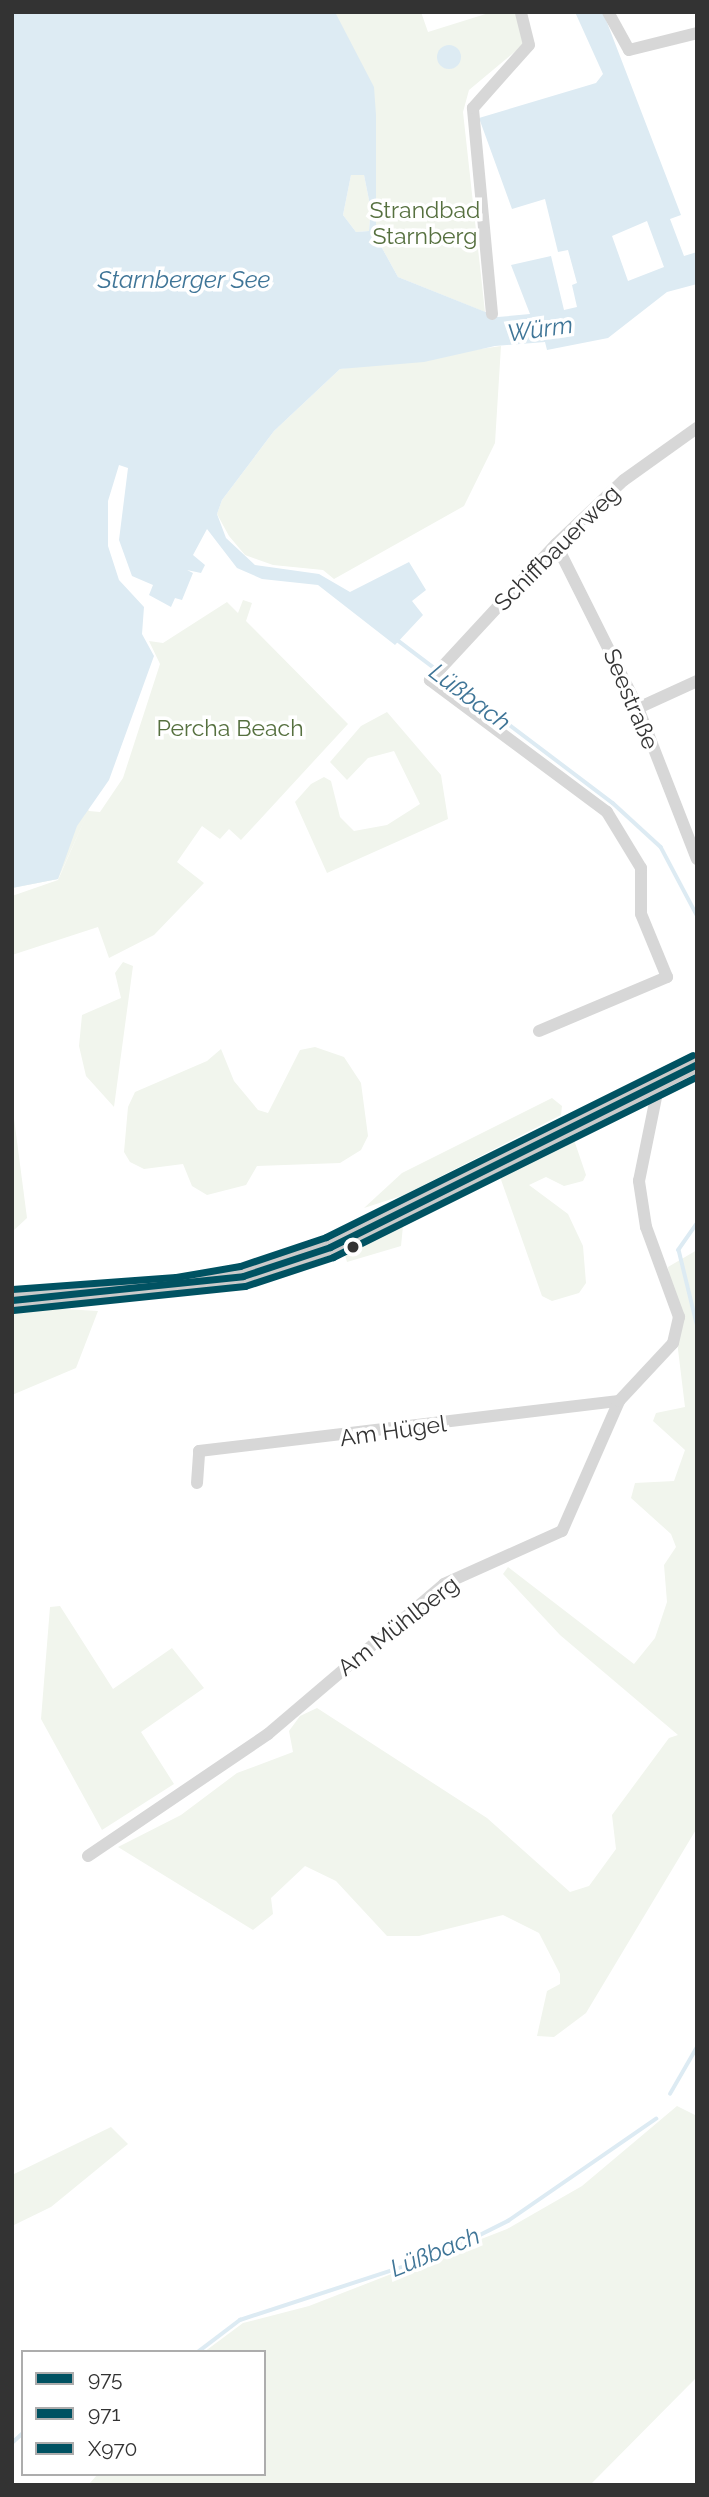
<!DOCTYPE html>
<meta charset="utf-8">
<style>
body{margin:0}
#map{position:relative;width:709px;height:2497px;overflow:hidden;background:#fff;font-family:Raleway,sans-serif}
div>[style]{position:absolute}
.green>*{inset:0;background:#f1f5ed}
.water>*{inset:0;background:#ddebf3}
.round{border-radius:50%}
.stream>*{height:3.5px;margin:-1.75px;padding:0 1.75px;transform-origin:1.75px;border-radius:1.75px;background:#ddebf3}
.minor>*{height:12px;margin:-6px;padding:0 6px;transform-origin:6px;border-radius:6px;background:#d7d7d7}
.major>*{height:16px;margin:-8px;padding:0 8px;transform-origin:8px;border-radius:8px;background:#cacaca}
.bus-1>*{height:7px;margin:-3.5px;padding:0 3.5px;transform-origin:3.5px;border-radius:3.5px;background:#005262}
.bus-2>*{height:7px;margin:-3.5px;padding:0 3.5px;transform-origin:3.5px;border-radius:3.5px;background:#005262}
.bus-3>*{height:7px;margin:-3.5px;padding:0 3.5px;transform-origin:3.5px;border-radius:3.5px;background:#005262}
.dots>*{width:19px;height:19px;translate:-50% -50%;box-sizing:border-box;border:4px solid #fff;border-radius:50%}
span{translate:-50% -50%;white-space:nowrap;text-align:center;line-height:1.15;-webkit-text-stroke:7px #fff;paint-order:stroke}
.park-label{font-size:23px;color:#56703f}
.street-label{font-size:23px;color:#333}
.water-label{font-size:24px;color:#3f7597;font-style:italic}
.frame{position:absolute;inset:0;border:14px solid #333;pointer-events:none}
.legend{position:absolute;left:21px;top:2350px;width:245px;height:126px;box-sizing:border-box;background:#fff;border:2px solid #adadad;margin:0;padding:9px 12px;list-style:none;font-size:21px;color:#333}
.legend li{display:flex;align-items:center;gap:14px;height:35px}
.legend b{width:35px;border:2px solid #adadad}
</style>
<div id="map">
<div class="green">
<i style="clip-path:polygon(335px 12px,421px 12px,428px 32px,492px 12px,515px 12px,524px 44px,469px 90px,463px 112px,485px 312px,398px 277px,376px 237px,371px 207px,369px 231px,356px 232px,343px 215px,351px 175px,364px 175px,370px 205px,376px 204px)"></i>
<i style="clip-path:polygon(501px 346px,495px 443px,464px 506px,334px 579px,323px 570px,273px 565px,245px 555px,229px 536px,217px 514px,222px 500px,274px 431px,340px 369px)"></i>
<i style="clip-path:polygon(243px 600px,252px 603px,246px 621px,348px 724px,241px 840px,229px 829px,220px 839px,202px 826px,177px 862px,204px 883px,154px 935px,109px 958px,98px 927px,12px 955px,12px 896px,58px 880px,88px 812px,58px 879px,12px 888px,79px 796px,89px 811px,100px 812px,123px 778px,160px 664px,149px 641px,163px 643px,227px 602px,238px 613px)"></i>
<i style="clip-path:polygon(387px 712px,441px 775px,448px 819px,327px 873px,295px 802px,311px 784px,324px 777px,331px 781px,340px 817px,354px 831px,387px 825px,420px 804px,394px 751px,368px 758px,347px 780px,330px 762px,361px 726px)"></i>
<i style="clip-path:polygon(123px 962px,133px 966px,114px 1107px,86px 1076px,79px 1046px,82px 1015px,121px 998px,115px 973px)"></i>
<i style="clip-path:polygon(315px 1047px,344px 1057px,361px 1083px,368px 1136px,361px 1150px,340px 1163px,257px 1166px,246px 1185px,207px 1195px,192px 1186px,183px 1164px,144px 1169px,130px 1162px,124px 1152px,128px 1107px,135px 1092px,207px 1061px,221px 1049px,234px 1081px,258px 1110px,268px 1113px,300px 1050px)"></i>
<i style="clip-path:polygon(552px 1098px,562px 1106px,561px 1115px,404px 1195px,364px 1208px,402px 1173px)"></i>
<i style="clip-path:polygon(12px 1103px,27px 1218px,12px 1232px)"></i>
<i style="clip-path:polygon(572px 1134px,586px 1175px,583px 1181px,564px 1186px,546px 1177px,529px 1185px,568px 1214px,583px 1246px,586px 1283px,579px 1293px,552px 1301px,542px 1296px,499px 1174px)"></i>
<i style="clip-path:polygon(403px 1226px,401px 1246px,347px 1262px,345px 1255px)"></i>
<i style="clip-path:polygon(697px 1250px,697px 1828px,586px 2013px,554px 2037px,537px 2036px,547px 1991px,560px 1984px,560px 1974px,539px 1933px,503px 1915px,419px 1936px,387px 1936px,336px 1881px,305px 1866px,271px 1898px,273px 1914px,253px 1930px,118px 1847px,181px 1815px,237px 1773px,293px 1752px,289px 1731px,300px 1716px,317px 1708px,487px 1818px,570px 1892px,589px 1886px,616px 1849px,612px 1815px,669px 1738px,678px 1735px,560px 1635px,503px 1574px,508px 1567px,634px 1664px,655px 1638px,667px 1602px,664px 1565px,676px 1547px,671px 1534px,631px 1498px,635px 1483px,674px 1481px,685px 1450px,653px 1421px,656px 1413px,685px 1407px,668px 1267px)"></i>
<i style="clip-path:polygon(29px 1307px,98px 1311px,76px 1368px,12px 1395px,12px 1311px)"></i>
<i style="clip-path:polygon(60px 1606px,113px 1689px,172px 1648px,204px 1688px,141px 1732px,174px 1784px,102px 1830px,41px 1719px,50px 1607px)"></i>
<i style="clip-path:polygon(677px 2106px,697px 2116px,697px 2377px,590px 2485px,88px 2485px,98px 2474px,264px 2474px,264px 2352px,204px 2352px,243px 2323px,309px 2306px,507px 2229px,582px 2186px)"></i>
<i style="clip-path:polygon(111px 2127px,128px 2144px,51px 2207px,12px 2226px,12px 2175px)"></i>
</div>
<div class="water">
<i style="clip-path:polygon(evenodd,12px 12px,335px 12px,374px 87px,376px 115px,376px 204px,370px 205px,364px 175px,351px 175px,343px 215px,356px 232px,369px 231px,371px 207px,376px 206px,376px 237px,398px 277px,498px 317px,530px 314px,511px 265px,551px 256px,564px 310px,577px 307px,572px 285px,577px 283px,568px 250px,558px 252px,545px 199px,512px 209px,479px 118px,596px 83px,603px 74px,575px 12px,603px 12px,681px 215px,670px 219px,684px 256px,697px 252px,697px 284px,667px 292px,608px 338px,547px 350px,545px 342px,495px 346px,424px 362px,340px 369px,274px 431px,222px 500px,217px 514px,226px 538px,255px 565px,319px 574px,350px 592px,409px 562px,426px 590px,412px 601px,423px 615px,395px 645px,318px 585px,262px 579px,237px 568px,207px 529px,193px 555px,205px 565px,201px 573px,187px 570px,193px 573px,182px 600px,175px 598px,171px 607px,149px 595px,153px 585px,132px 576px,119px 540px,128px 468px,119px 465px,108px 501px,108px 546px,119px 580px,144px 607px,142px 634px,154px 656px,109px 780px,77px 826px,58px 879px,12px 888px,12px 12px,647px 221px,664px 267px,628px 281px,612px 236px,647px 221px)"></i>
<i class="round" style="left:437px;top:45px;width:24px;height:24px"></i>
</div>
<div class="stream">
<i style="left:396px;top:639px;width:272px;rotate:37.1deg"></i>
<i style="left:613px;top:803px;width:65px;rotate:42.5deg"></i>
<i style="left:661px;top:847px;width:77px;rotate:62.1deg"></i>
<i style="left:697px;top:1224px;width:32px;rotate:125deg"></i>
<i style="left:679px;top:1250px;width:76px;rotate:76.3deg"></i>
<i style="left:670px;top:2094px;width:54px;rotate:-60.1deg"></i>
<i style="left:198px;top:2352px;width:53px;rotate:-37.3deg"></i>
<i style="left:240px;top:2320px;width:213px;rotate:-18.1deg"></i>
<i style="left:442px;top:2254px;width:74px;rotate:-26.6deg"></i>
<i style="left:508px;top:2221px;width:180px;rotate:-34.6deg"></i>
<i style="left:12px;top:2443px;width:15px;rotate:-42deg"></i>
</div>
<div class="minor">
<i style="left:608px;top:12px;width:43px;rotate:61.1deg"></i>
<i style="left:629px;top:50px;width:70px;rotate:-14deg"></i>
<i style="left:492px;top:314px;width:207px;rotate:-95.3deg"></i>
<i style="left:473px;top:108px;width:84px;rotate:-48.4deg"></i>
<i style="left:529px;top:45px;width:34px;rotate:-104deg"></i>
<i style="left:556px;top:544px;width:183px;rotate:63.4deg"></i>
<i style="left:638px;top:708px;width:162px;rotate:68.7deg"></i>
<i style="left:638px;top:708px;width:65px;rotate:-24.6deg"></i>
<i style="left:539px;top:1031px;width:139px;rotate:-22.9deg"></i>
<i style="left:667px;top:977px;width:68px;rotate:-112.4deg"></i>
<i style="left:641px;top:914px;width:46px;rotate:-90deg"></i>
<i style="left:641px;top:868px;width:66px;rotate:-121.3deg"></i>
<i style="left:607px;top:812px;width:221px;rotate:-143.3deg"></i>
<i style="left:430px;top:680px;width:185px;rotate:-47.2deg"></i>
<i style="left:556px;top:544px;width:93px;rotate:-43.3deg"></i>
<i style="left:624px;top:480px;width:90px;rotate:-35.5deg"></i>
<i style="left:197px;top:1483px;width:32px;rotate:-86deg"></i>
<i style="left:199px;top:1451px;width:423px;rotate:-6.8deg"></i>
<i style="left:88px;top:1856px;width:217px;rotate:-34.1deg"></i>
<i style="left:268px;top:1734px;width:231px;rotate:-40.4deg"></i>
<i style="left:444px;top:1584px;width:129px;rotate:-24.2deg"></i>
<i style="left:562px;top:1531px;width:142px;rotate:-66.3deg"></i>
<i style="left:619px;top:1401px;width:79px;rotate:-47deg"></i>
<i style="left:673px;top:1343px;width:27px;rotate:-77deg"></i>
<i style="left:679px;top:1317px;width:96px;rotate:-110.1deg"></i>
<i style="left:646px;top:1227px;width:47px;rotate:-98.7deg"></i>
<i style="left:639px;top:1181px;width:100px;rotate:-78.5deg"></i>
</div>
<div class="major">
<i style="left:12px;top:1300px;width:166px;rotate:-4.5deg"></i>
<i style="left:177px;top:1287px;width:67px;rotate:-9.5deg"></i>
<i style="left:243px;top:1276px;width:92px;rotate:-18.4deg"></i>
<i style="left:330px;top:1247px;width:410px;rotate:-26.5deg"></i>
</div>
<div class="bus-1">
<i style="left:12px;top:1300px;width:232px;rotate:-5.9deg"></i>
<i style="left:243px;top:1276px;width:92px;rotate:-18.4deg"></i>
<i style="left:330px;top:1247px;width:410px;rotate:-26.5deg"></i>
</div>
<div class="bus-2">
<i style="left:13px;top:1310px;width:233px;rotate:-5.9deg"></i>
<i style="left:245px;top:1286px;width:93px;rotate:-18.2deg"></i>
<i style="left:333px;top:1257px;width:407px;rotate:-26.4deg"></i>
</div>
<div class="bus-3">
<i style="left:12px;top:1289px;width:164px;rotate:-4.2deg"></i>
<i style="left:176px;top:1277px;width:65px;rotate:-9.8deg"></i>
<i style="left:240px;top:1266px;width:91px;rotate:-18.6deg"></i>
<i style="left:326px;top:1237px;width:409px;rotate:-26.4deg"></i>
</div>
<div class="dots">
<i style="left:353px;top:1247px;background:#333"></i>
</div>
<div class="park-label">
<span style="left:425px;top:223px">Strandbad<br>Starnberg</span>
<span style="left:230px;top:728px">Percha Beach</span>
</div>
<div class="street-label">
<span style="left:557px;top:548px;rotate:-45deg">Schiffbauerweg</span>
<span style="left:631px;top:699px;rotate:67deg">Seestraße</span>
<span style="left:393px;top:1431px;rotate:-8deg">Am Hügel</span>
<span style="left:398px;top:1626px;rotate:-38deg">Am Mühlberg</span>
</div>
<div class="water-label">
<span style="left:184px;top:280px">Starnberger See</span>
<span style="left:540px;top:329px;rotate:-8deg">Würm</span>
<span style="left:470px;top:697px;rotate:37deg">Lüßbach</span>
<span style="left:435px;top:2252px;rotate:-22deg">Lüßbach</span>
</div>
<div class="frame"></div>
<ul class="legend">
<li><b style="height:9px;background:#005262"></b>975</li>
<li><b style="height:9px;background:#005262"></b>971</li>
<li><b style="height:9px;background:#005262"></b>X970</li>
</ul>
</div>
